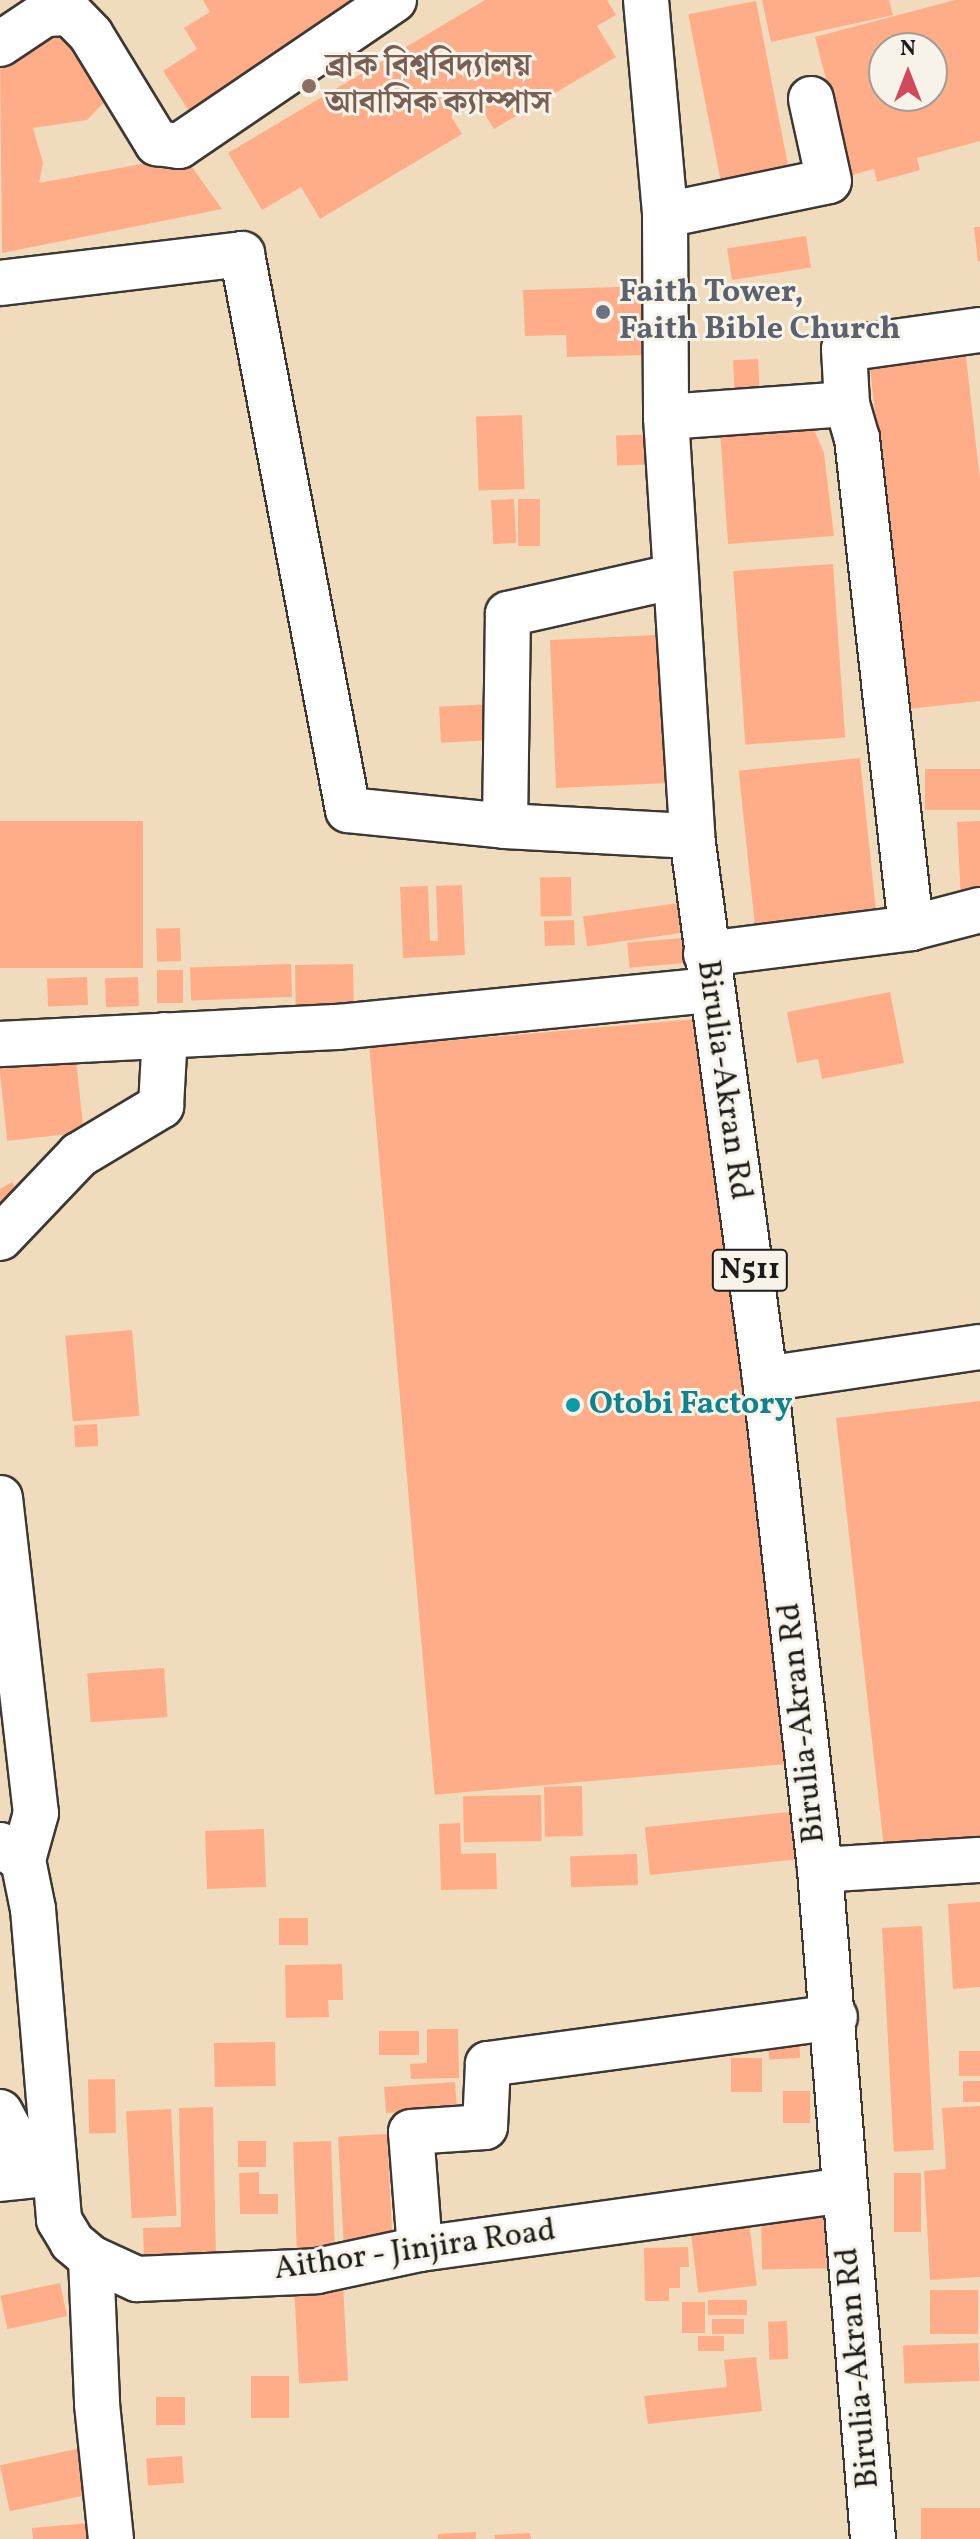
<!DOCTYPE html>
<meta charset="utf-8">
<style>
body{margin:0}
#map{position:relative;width:980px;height:2539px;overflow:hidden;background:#f0dcbc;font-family:Vollkorn,"Noto Serif Bengali",serif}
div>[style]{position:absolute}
.building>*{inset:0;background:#ffad88;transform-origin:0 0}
.roads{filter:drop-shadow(2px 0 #3c3934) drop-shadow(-2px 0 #3c3934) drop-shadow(0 2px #3c3934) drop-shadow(0 -2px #3c3934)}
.minor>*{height:44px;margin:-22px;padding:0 22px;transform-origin:22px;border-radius:22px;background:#fff}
.highway>*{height:44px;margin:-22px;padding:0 22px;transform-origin:22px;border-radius:22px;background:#fff}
.dots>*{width:22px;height:22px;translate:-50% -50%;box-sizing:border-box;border:4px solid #f7f3e8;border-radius:50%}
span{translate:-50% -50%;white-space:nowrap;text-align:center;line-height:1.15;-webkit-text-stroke:6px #f7f3e8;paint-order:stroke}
.shield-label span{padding:2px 6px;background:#f7f3e8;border:2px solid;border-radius:6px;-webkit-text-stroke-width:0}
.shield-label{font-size:30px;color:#1c1c1c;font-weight:700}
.education-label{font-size:32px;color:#785e54;font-weight:700}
.left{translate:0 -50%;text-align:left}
.worship-label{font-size:32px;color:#5b616d;font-weight:700}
.street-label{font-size:32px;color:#1c1c1c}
.culture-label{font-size:32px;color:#0d838f;font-weight:700}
.north{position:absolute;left:868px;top:32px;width:80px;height:80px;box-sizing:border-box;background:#f7f3e8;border:2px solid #9f9d96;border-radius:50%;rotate:0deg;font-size:22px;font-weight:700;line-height:32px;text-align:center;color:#1c1c1c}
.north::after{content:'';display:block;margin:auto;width:28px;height:36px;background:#d1495b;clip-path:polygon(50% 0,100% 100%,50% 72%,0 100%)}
</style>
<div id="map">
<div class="building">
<i style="clip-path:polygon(203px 0,358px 0,360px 5px,189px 111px,163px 71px,197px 49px,184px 28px,210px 12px)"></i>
<i style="clip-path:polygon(485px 0,607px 0,616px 15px,597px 26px,616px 57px,494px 129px,478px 103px,452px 118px,462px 134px,320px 219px,301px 187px,262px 210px,228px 153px)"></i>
<i style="clip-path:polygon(762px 0,889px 0,893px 15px,771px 42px)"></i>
<i style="clip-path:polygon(evenodd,955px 0,980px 0,980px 141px,917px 158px,920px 170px,877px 182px,874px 169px,852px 175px,837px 118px,820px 85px,827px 83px,815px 37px,955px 0,884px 48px,932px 48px,932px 96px,884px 96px,884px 48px)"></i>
<i style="left:756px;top:1px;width:187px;height:69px;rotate:79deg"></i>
<i style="clip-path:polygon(68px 17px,116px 90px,87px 120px,33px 128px,43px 163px,39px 183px,184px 156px,222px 209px,2px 253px,0 58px)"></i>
<i style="clip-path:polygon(974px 227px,980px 227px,980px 261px,978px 262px)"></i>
<i style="left:806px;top:236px;width:32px;height:80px;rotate:81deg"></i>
<i style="clip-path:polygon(681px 285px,684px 354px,567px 357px,566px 335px,525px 336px,523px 290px)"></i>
<i style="clip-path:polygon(965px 348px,980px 480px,980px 701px,908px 709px,869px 359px)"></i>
<i style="left:758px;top:359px;width:40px;height:25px;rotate:87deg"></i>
<i style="left:522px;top:415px;width:74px;height:46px;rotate:88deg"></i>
<i style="clip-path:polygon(799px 426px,815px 432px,824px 453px,834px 536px,728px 544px,720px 432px)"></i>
<i style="left:662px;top:434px;width:30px;height:46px;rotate:88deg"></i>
<i style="left:514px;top:499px;width:44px;height:23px;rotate:87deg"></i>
<i style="left:518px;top:499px;width:22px;height:47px"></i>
<i style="left:833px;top:564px;width:174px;height:100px;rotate:86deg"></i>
<i style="clip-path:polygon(677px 634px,679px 674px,704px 673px,707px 737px,692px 782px,556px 788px,550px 640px)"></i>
<i style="left:492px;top:704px;width:36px;height:53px;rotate:87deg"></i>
<i style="left:860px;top:758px;width:171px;height:122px;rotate:84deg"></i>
<i style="left:980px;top:769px;width:41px;height:55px;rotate:90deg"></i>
<i style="left:0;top:821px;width:143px;height:147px"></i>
<i style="clip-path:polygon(980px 821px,980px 919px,962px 920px,957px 822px)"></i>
<i style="left:571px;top:877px;width:39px;height:31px;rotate:89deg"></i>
<i style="clip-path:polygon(462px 885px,465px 955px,403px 958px,400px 887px,428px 886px,430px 941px,438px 941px,436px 886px)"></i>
<i style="left:686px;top:902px;width:30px;height:104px;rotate:82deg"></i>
<i style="left:574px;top:920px;width:25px;height:30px;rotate:88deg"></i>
<i style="left:180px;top:928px;width:33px;height:24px;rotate:88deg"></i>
<i style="left:705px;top:936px;width:25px;height:78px;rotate:85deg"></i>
<i style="left:291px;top:964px;width:33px;height:101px;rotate:88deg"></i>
<i style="left:353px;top:964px;width:43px;height:58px;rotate:89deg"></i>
<i style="left:157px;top:970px;width:26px;height:33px"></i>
<i style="left:87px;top:977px;width:28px;height:40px;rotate:88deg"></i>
<i style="left:138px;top:977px;width:29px;height:33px;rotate:88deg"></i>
<i style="clip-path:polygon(890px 992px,904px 1063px,822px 1079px,818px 1059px,797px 1063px,787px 1012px)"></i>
<i style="left:719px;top:1017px;width:750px;height:351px;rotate:85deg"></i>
<i style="left:76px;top:1059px;width:74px;height:77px;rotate:84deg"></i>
<i style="clip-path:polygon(12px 1182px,26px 1207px,0 1221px,0 1189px)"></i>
<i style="left:132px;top:1330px;width:86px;height:67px;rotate:85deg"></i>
<i style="clip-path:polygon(980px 1401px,980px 1846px,885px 1857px,836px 1418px)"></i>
<i style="left:97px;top:1424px;width:22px;height:23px;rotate:87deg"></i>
<i style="left:164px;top:1668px;width:49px;height:77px;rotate:86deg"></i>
<i style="left:582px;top:1786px;width:50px;height:38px;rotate:89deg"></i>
<i style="left:541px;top:1795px;width:46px;height:78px;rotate:89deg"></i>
<i style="left:808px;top:1810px;width:48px;height:164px;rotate:84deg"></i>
<i style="clip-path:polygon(460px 1823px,461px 1854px,496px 1853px,497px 1889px,441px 1890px,439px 1824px)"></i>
<i style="left:264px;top:1829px;width:58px;height:59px;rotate:88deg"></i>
<i style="left:637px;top:1854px;width:31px;height:67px;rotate:88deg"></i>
<i style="clip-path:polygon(980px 1902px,980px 1987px,953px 1989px,948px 1904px)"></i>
<i style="left:308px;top:1918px;width:27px;height:29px;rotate:90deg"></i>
<i style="left:922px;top:1926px;width:224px;height:40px;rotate:87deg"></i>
<i style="clip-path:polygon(342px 1964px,343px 2000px,328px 2000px,329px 2017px,286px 2018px,285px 1965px)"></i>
<i style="clip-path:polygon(427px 2029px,458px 2029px,459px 2078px,411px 2079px,410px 2064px,427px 2063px)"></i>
<i style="left:419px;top:2031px;width:24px;height:40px;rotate:90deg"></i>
<i style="left:799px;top:2036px;width:22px;height:31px;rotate:87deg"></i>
<i style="left:275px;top:2042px;width:44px;height:61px;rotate:89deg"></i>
<i style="left:959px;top:2051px;width:21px;height:25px"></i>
<i style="left:762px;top:2058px;width:34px;height:31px;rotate:90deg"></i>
<i style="left:115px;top:2079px;width:54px;height:27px;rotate:89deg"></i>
<i style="left:963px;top:2081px;width:17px;height:21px"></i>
<i style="left:455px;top:2082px;width:26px;height:71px;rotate:86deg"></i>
<i style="left:783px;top:2091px;width:27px;height:32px"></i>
<i style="clip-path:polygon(980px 2106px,980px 2277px,930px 2280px,924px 2171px,946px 2169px,942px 2108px)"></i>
<i style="clip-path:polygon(213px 2107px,216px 2260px,144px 2262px,143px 2228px,181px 2227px,179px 2108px)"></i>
<i style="left:171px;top:2109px;width:107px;height:45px;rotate:87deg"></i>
<i style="left:387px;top:2134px;width:112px;height:49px;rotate:87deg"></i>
<i style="left:238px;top:2141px;width:28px;height:26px"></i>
<i style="left:331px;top:2141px;width:108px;height:38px;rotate:88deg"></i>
<i style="clip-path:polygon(259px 2172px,259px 2194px,278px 2194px,278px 2214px,240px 2214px,239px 2173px)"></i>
<i style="left:894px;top:2173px;width:27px;height:59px"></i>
<i style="left:841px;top:2210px;width:58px;height:80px;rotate:89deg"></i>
<i style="left:749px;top:2222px;width:64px;height:59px;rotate:83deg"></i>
<i style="clip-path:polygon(688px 2247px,689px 2267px,680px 2267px,680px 2288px,669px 2288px,669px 2301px,645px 2301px,644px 2248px)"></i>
<i style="left:60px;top:2283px;width:34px;height:61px;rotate:78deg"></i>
<i style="left:343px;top:2284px;width:97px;height:49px;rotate:87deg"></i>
<i style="left:978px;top:2290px;width:44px;height:48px;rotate:90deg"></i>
<i style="left:747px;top:2300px;width:15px;height:39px;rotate:90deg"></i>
<i style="left:682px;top:2302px;width:23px;height:31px"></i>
<i style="left:712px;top:2319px;width:32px;height:15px"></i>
<i style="left:787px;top:2321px;width:38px;height:19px;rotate:88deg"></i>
<i style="left:698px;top:2336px;width:26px;height:15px"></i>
<i style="left:978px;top:2343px;width:38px;height:75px;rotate:88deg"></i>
<i style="clip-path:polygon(756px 2357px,762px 2411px,648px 2424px,644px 2396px,727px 2387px,724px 2360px)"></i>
<i style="left:289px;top:2376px;width:42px;height:38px;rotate:90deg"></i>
<i style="left:156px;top:2397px;width:29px;height:28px"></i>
<i style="left:86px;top:2447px;width:47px;height:88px;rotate:78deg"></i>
<i style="left:182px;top:2456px;width:27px;height:36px;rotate:86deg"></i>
<i style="left:980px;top:2508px;width:31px;height:59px;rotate:90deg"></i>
<i style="clip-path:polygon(90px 2523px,92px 2539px,33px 2539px,32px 2528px)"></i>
<i style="clip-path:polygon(476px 2532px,476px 2539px,438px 2539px,438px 2534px)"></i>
<i style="clip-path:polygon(530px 2533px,531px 2539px,495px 2539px,494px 2535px)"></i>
</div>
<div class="roads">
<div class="minor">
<i style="left:0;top:44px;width:54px;rotate:-33.7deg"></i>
<i style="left:45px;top:14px;width:25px;rotate:-2deg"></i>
<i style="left:70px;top:13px;width:30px;rotate:46deg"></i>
<i style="left:91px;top:35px;width:127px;rotate:58.6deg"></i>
<i style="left:157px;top:143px;width:22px;rotate:8deg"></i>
<i style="left:179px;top:146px;width:260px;rotate:-34.2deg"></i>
<i style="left:665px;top:215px;width:167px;rotate:-11.7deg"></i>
<i style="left:829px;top:181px;width:84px;rotate:-102.4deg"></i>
<i style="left:0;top:283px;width:244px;rotate:-6.8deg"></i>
<i style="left:242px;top:254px;width:566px;rotate:79.21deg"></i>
<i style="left:348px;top:810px;width:158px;rotate:5.8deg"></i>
<i style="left:505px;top:826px;width:187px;rotate:3.1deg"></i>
<i style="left:847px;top:404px;width:55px;rotate:-93.1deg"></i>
<i style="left:844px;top:349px;width:137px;rotate:-8deg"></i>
<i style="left:666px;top:417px;width:181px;rotate:-4.1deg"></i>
<i style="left:847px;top:404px;width:35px;rotate:74deg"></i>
<i style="left:857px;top:438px;width:493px;rotate:83.7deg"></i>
<i style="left:505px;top:826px;width:212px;rotate:-89.2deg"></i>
<i style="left:508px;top:614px;width:172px;rotate:-12.7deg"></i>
<i style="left:706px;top:954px;width:207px;rotate:-7.2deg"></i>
<i style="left:911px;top:928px;width:71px;rotate:-14.6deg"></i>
<i style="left:0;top:1044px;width:338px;rotate:-2.9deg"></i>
<i style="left:338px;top:1027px;width:373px;rotate:-5.7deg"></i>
<i style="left:0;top:1238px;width:115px;rotate:-46.4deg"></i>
<i style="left:79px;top:1155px;width:96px;rotate:-30.9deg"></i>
<i style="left:161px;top:1106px;width:71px;rotate:-86.8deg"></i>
<i style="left:765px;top:1379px;width:217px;rotate:-8.5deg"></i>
<i style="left:0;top:1498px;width:317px;rotate:83.5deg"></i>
<i style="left:36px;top:1813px;width:49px;rotate:105.5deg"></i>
<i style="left:0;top:1845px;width:27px;rotate:33deg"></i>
<i style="left:23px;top:1860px;width:50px;rotate:78.5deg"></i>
<i style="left:33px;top:1909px;width:312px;rotate:85.2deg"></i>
<i style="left:59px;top:2220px;width:26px;rotate:59deg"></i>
<i style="left:72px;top:2242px;width:25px;rotate:40deg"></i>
<i style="left:91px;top:2258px;width:51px;rotate:24.5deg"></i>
<i style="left:137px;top:2279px;width:180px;rotate:-2.5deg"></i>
<i style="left:317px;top:2271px;width:105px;rotate:-12.1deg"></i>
<i style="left:420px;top:2249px;width:429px;rotate:-7.9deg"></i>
<i style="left:820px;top:1870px;width:160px;rotate:-3.6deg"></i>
<i style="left:0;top:2112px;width:42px;rotate:61.6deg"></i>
<i style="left:20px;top:2149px;width:42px;rotate:34.4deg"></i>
<i style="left:0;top:2179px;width:55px;rotate:-6.2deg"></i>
<i style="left:420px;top:2249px;width:117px;rotate:-94.4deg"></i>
<i style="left:411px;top:2132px;width:74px;rotate:-3.9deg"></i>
<i style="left:485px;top:2127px;width:63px;rotate:-87.3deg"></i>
<i style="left:488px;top:2064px;width:350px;rotate:-7.7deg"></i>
<i style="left:91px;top:2258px;width:146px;rotate:87.6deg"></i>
<i style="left:97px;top:2404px;width:136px;rotate:84.1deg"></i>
</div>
<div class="highway">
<i style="left:646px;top:0;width:216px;rotate:84.9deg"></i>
<i style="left:665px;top:215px;width:202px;rotate:89.7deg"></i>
<i style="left:666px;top:417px;width:420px;rotate:86.4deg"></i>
<i style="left:692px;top:836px;width:548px;rotate:82.34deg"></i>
<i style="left:765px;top:1379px;width:494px;rotate:83.6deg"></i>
<i style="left:820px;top:1870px;width:671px;rotate:85.47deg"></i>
</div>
</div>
<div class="dots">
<i style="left:309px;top:86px;background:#8d6e63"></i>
<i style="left:603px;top:312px;background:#6b7280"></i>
<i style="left:573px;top:1405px;background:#0f9aa8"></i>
</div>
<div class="shield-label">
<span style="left:750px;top:1270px">N511</span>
</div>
<div class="education-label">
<span class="left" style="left:325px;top:86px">ব্রাক বিশ্ববিদ্যালয়<br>আবাসিক ক্যাম্পাস</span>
</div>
<div class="worship-label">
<span class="left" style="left:619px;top:312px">Faith Tower,<br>Faith Bible Church</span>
</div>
<div class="street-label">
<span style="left:723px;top:1080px;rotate:82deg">Birulia-Akran Rd</span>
<span style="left:803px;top:1723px;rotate:-96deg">Birulia-Akran Rd</span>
<span style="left:415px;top:2251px;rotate:-8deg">Aithor - Jinjira Road</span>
<span style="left:859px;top:2368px;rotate:-95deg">Birulia-Akran Rd</span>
</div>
<div class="culture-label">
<span class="left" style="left:589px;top:1405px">Otobi Factory</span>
</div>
<div class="north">N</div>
</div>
